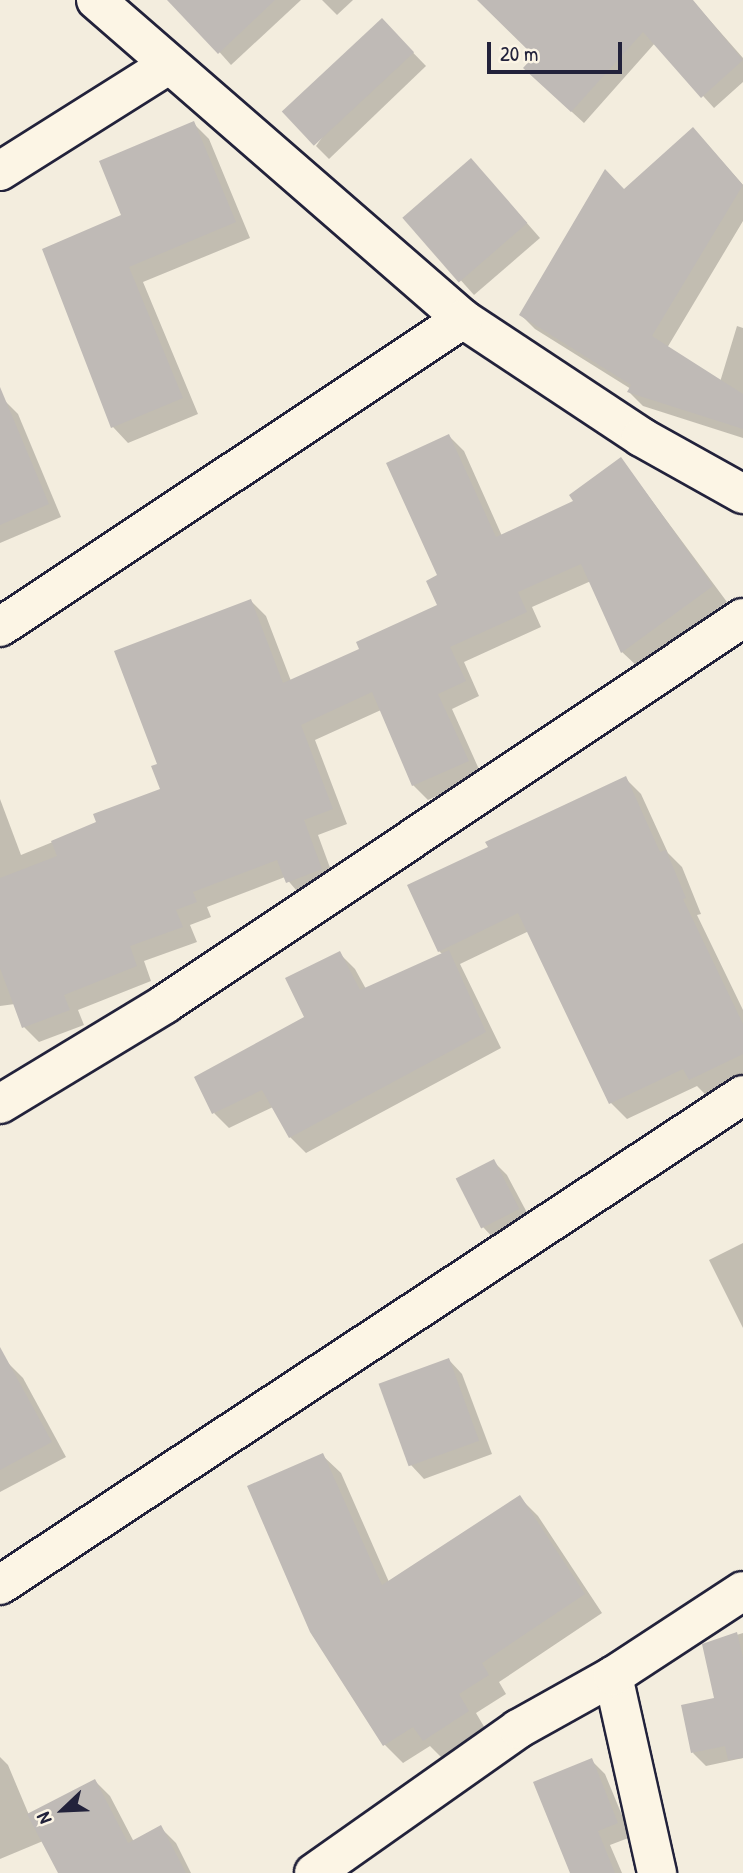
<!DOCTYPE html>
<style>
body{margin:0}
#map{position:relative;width:743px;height:1873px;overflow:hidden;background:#f3edde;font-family:"Patrick Hand",sans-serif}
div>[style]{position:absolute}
.shadow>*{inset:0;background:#0003}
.building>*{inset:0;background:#bfbab6;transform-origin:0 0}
.roads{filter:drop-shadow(2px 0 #22223b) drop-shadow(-2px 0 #22223b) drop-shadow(0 2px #22223b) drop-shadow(0 -2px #22223b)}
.minor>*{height:38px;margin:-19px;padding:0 19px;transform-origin:19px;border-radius:19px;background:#fcf5e5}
span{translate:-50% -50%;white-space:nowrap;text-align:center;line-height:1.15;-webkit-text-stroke:6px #fcf5e5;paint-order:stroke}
.north{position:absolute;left:28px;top:1775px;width:70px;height:70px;-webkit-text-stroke:5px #fcf5e5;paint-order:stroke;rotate:247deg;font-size:19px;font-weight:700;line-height:28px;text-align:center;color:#22223b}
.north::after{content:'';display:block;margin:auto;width:24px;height:32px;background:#22223b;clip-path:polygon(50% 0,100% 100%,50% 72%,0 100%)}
.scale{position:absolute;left:487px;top:42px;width:135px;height:32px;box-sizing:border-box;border:4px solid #22223b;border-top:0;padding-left:9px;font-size:21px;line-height:24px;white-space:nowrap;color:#22223b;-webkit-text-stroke:5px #fcf5e5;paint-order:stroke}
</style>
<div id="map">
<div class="shadow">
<i style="clip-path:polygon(173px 0,301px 0,231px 65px)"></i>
<i style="clip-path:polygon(322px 0,353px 0,337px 15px)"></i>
<i style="clip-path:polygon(486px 0,692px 0,743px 58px,743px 82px,714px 108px,655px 43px,584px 123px,537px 80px,536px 56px)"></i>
<i style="clip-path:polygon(395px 34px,426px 66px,329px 159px,316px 146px)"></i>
<i style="clip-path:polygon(193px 123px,209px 139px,250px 238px,143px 282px,198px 414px,128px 443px,113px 427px,124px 216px)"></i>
<i style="clip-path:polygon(706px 143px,743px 185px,743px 221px,667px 348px,720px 382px,737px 326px,743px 328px,743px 438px,643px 406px,629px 392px,631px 389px,535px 329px,521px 315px,625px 191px)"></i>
<i style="clip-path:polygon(484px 174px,540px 238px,474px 295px,405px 218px)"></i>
<i style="clip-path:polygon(5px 401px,18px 414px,61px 517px,0 543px,0 403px)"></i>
<i style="clip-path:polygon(449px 436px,464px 451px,502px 536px,576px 502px,621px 459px,727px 602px,637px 666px,622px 652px,591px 581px,532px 607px,541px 627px,464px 662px,479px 696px,452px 709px,482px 776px,428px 800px,413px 785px,381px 710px,315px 740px,347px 824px,318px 835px,336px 884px,302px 897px,285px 877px,207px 907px,211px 917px,190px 925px,197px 942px,144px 961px,151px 981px,78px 1010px,84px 1025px,39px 1042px,24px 1027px,15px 1004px,0 1006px,0 799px,21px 855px,99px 823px,162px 790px,159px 765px,251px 601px,266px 616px,291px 681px,361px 650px,439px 606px)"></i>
<i style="clip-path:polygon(625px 778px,641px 794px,668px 853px,682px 867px,701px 914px,697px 915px,743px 1010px,743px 1077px,706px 1095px,697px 1086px,627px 1119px,611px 1103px,529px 931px,460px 964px,501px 1048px,306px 1153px,290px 1137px,273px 1107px,229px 1128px,214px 1113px,306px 1018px,339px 953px,355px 969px,366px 989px,443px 955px,439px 951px,490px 848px)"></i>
<i style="clip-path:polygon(494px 1162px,507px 1175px,532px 1222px,496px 1241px,483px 1227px,458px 1180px)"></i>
<i style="clip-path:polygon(743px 1243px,743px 1328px,709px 1260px)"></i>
<i style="clip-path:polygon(449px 1360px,462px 1374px,492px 1454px,424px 1479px,411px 1465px)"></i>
<i style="clip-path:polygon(8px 1363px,23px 1378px,66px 1457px,0 1492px,0 1367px)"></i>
<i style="clip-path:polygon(322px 1455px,341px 1473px,389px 1582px,519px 1497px,538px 1516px,602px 1613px,499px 1682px,506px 1694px,476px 1713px,486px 1730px,442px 1758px,430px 1746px,403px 1763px,385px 1745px)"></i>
<i style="clip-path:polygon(743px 1633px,743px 1758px,706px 1766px,693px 1753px,716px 1700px,704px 1645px)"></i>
<i style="clip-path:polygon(0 1757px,8px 1765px,29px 1815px,95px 1781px,110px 1796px,134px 1842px,161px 1828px,176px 1843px,191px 1873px,60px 1873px,43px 1841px,0 1859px)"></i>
<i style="clip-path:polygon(591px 1760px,605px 1774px,631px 1837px,610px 1845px,622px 1873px,572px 1873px)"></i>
</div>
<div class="building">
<i style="clip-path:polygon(167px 0,275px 0,218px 54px)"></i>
<i style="clip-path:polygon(477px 0,693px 0,743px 60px,701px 98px,643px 32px,571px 112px,523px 68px,534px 56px)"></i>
<i style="left:382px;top:18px;width:47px;height:137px;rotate:47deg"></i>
<i style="clip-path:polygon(194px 121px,236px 222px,129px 267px,183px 398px,111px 428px,42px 249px,121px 215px,99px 161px)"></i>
<i style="clip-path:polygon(693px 127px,743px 185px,652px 336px,743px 394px,743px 429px,627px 392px,631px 385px,519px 315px,605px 169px,624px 189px)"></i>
<i style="left:471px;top:158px;width:86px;height:91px;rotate:49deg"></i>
<i style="clip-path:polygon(0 387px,49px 504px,0 525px)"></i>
<i style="clip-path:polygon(449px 434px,496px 537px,573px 501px,569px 495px,621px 457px,713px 586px,621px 653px,581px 564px,518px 592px,527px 612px,450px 647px,466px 681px,438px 694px,469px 761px,412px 786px,372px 692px,301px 725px,333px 809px,304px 820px,322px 869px,286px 883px,277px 860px,193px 892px,197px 902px,176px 910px,183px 927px,130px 946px,137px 966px,64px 995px,70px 1010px,22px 1028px,0 968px,0 878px,57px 856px,51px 841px,96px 822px,93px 814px,160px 789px,151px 766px,157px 764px,114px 651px,251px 599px,283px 683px,359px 649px,356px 642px,437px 605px,426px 581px,437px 575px,386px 463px)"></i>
<i style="clip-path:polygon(626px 776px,660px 852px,666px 850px,686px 898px,683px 899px,743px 1024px,743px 1054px,689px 1080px,683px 1069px,609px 1104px,518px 913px,438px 952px,407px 885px,488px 847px,485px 842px)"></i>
<i style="clip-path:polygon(449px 950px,486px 1032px,289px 1138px,262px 1090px,212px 1114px,194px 1077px,304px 1017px,285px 978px,340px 951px,360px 990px)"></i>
<i style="left:494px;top:1159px;width:56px;height:43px;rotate:63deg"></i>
<i style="clip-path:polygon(0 1347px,52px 1442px,0 1470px)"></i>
<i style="left:449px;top:1358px;width:88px;height:75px;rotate:70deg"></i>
<i style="clip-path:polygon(323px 1453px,382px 1585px,520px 1495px,585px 1594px,482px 1663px,489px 1675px,459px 1694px,469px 1711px,423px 1741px,413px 1727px,383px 1746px,310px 1632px,247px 1486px)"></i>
<i style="clip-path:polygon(737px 1632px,743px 1658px,743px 1758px,728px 1760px,725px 1746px,691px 1753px,681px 1705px,714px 1698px,702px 1644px)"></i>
<i style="clip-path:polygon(592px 1758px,618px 1823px,598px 1831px,615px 1873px,570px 1873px,533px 1782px)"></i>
<i style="clip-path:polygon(95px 1779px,128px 1843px,161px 1825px,186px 1873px,58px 1873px,27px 1814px)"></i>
</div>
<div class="roads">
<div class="minor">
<i style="left:96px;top:0;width:486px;rotate:41deg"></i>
<i style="left:463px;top:319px;width:214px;rotate:33.5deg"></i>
<i style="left:641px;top:437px;width:117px;rotate:29.2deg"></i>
<i style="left:0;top:171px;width:197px;rotate:-32.2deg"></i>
<i style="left:0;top:627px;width:556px;rotate:-33.63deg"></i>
<i style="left:0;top:1104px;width:193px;rotate:-31.2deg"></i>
<i style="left:165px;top:1004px;width:695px;rotate:-33.74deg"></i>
<i style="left:0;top:1585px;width:890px;rotate:-33.4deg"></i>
<i style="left:613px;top:1676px;width:202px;rotate:77.4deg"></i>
<i style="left:314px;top:1873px;width:250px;rotate:-35.2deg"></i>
<i style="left:518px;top:1729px;width:109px;rotate:-29.2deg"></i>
<i style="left:613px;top:1676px;width:155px;rotate:-33.2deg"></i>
</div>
</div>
<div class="north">N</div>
<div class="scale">20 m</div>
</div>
